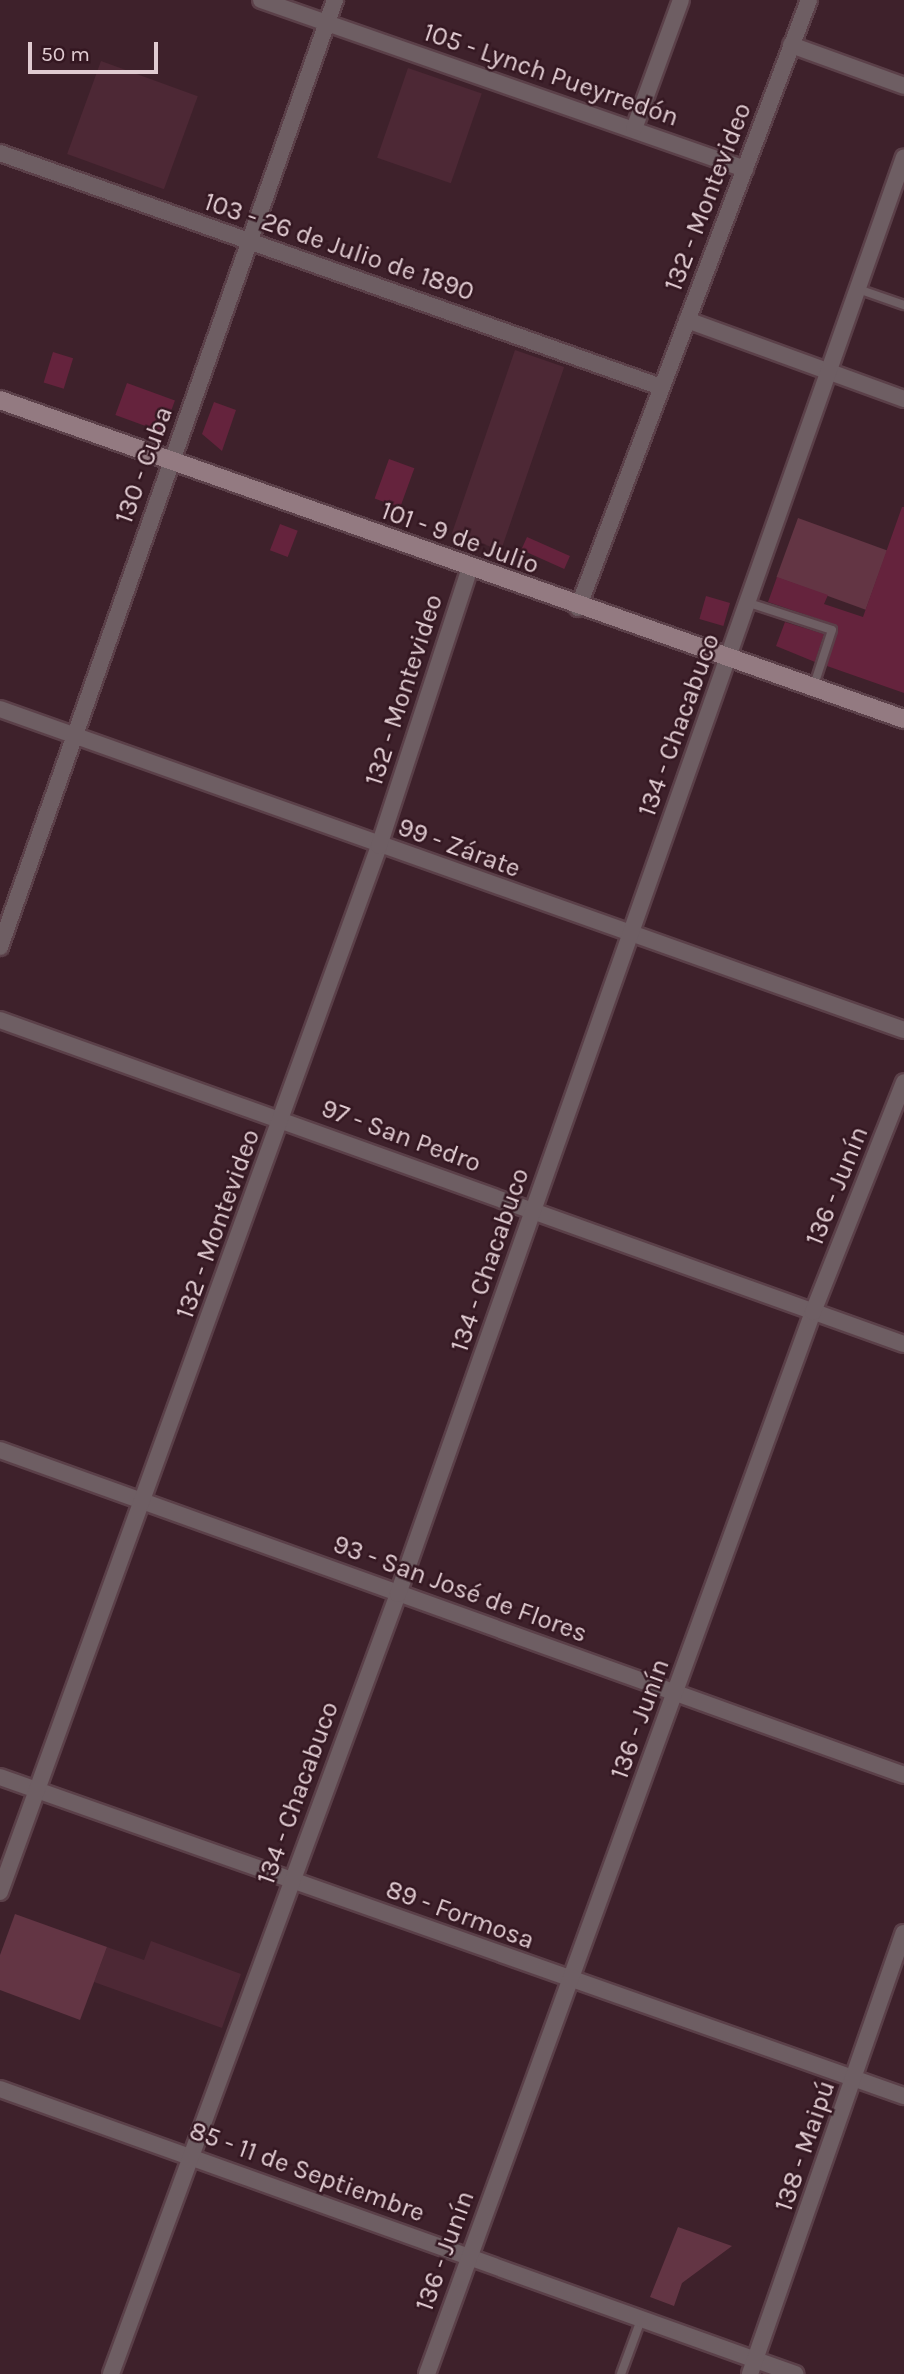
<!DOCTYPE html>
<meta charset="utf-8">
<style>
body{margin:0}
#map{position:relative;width:904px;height:2374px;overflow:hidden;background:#3e212b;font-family:Karla,sans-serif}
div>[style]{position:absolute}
.built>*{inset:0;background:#4d2835;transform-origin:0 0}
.green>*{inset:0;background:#633544;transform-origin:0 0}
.building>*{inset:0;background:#65233d;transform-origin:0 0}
.roads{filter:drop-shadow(2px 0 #5b4049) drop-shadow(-2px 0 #5b4049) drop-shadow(0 2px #5b4049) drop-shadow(0 -2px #5b4049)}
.lane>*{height:8px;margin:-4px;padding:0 4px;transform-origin:4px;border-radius:4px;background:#6e5e63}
.street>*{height:16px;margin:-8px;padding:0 8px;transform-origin:8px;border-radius:8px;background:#6e5e63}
.secondary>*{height:18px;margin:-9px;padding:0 9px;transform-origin:9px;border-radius:9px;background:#937a81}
span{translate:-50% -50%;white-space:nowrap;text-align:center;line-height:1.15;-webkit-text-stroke:5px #341721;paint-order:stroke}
.street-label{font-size:26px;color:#e0cbd1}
.scale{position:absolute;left:28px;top:42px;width:130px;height:32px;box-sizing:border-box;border:4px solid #e0cbd1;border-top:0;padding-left:9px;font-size:21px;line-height:24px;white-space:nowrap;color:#e0cbd1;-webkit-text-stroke:5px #341721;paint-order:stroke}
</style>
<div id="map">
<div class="built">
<i style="left:101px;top:61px;width:103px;height:99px;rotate:20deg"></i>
<i style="left:408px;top:68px;width:78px;height:95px;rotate:19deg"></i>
<i style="left:515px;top:350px;width:52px;height:194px;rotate:19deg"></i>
<i style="clip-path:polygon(151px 1941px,241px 1974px,222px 2028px,94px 1982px,107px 1947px,144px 1960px)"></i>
</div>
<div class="green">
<i style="left:798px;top:518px;width:95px;height:63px;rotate:20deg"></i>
<i style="clip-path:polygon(15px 1914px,107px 1947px,80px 2020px,0 1990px,0 1955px)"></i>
<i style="clip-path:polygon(678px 2227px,732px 2246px,682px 2283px,674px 2306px,650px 2297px)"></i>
</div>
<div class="building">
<i style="left:53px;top:352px;width:21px;height:32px;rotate:17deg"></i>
<i style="left:127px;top:383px;width:51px;height:34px;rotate:20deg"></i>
<i style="clip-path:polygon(214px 402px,236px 410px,222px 451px,202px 434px)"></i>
<i style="left:389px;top:459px;width:27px;height:42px;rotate:20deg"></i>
<i style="clip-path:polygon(902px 507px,904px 507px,904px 693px,827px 666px,836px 625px,768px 602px,777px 577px,828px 595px,824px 604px,863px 617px)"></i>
<i style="left:280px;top:524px;width:19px;height:28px;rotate:21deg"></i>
<i style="left:527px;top:537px;width:47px;height:14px;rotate:24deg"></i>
<i style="left:706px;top:596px;width:25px;height:24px;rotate:16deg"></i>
<i style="clip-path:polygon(785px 622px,824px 634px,815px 662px,776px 646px)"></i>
</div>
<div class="roads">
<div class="lane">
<i style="left:858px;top:289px;width:49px;rotate:19.2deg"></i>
<i style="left:749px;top:603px;width:87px;rotate:18deg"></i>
<i style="left:832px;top:630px;width:61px;rotate:108.1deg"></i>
<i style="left:621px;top:2374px;width:61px;rotate:-69.8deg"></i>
</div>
<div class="street">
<i style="left:261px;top:0;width:513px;rotate:19.25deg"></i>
<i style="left:791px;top:45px;width:120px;rotate:19.9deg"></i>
<i style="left:634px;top:129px;width:137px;rotate:-70deg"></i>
<i style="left:0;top:153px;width:701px;rotate:19.49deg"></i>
<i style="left:687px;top:320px;width:231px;rotate:20deg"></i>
<i style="left:578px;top:608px;width:650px;rotate:-69.2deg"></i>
<i style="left:0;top:709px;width:959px;rotate:19.55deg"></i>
<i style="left:0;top:947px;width:1005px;rotate:-70.52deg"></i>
<i style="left:0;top:1020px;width:960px;rotate:19.72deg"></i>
<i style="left:0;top:1450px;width:961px;rotate:19.77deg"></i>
<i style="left:0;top:1777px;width:959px;rotate:19.44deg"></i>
<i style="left:0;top:1892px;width:1113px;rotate:-70.08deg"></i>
<i style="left:379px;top:846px;width:293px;rotate:-71.9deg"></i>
<i style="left:0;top:2089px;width:845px;rotate:19.72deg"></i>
<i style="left:111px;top:2374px;width:831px;rotate:-69.8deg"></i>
<i style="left:398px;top:1594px;width:1523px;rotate:-70.6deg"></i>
<i style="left:427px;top:2374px;width:1130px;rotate:-70.03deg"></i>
<i style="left:813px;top:1312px;width:247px;rotate:-68.4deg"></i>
<i style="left:750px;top:2374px;width:467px;rotate:-70.8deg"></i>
</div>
<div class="secondary">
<i style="left:0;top:400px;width:959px;rotate:19.44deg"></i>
</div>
</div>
<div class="street-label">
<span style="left:551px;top:75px;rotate:19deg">105 - Lynch Pueyrredón</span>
<span style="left:708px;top:197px;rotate:-69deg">132 - Montevideo</span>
<span style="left:339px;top:247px;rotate:19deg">103 - 26 de Julio de 1890</span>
<span style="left:144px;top:465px;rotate:-70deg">130 - Cuba</span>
<span style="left:460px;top:538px;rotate:20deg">101 - 9 de Julio</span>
<span style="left:404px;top:690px;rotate:-72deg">132 - Montevideo</span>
<span style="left:679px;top:725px;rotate:-70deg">134 - Chacabuco</span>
<span style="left:459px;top:848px;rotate:20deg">99 - Zárate</span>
<span style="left:401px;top:1136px;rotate:20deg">97 - San Pedro</span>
<span style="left:837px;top:1186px;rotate:-68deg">136 - Junín</span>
<span style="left:218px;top:1224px;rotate:-70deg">132 - Montevideo</span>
<span style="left:490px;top:1260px;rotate:-71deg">134 - Chacabuco</span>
<span style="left:460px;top:1589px;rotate:20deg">93 - San José de Flores</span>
<span style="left:640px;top:1719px;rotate:-70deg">136 - Junín</span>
<span style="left:298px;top:1793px;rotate:-70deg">134 - Chacabuco</span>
<span style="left:460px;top:1915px;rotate:20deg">89 - Formosa</span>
<span style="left:805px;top:2146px;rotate:-71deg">138 - Maipú</span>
<span style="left:307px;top:2172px;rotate:20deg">85 - 11 de Septiembre</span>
<span style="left:445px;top:2251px;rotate:-70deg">136 - Junín</span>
</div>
<div class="scale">50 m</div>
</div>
